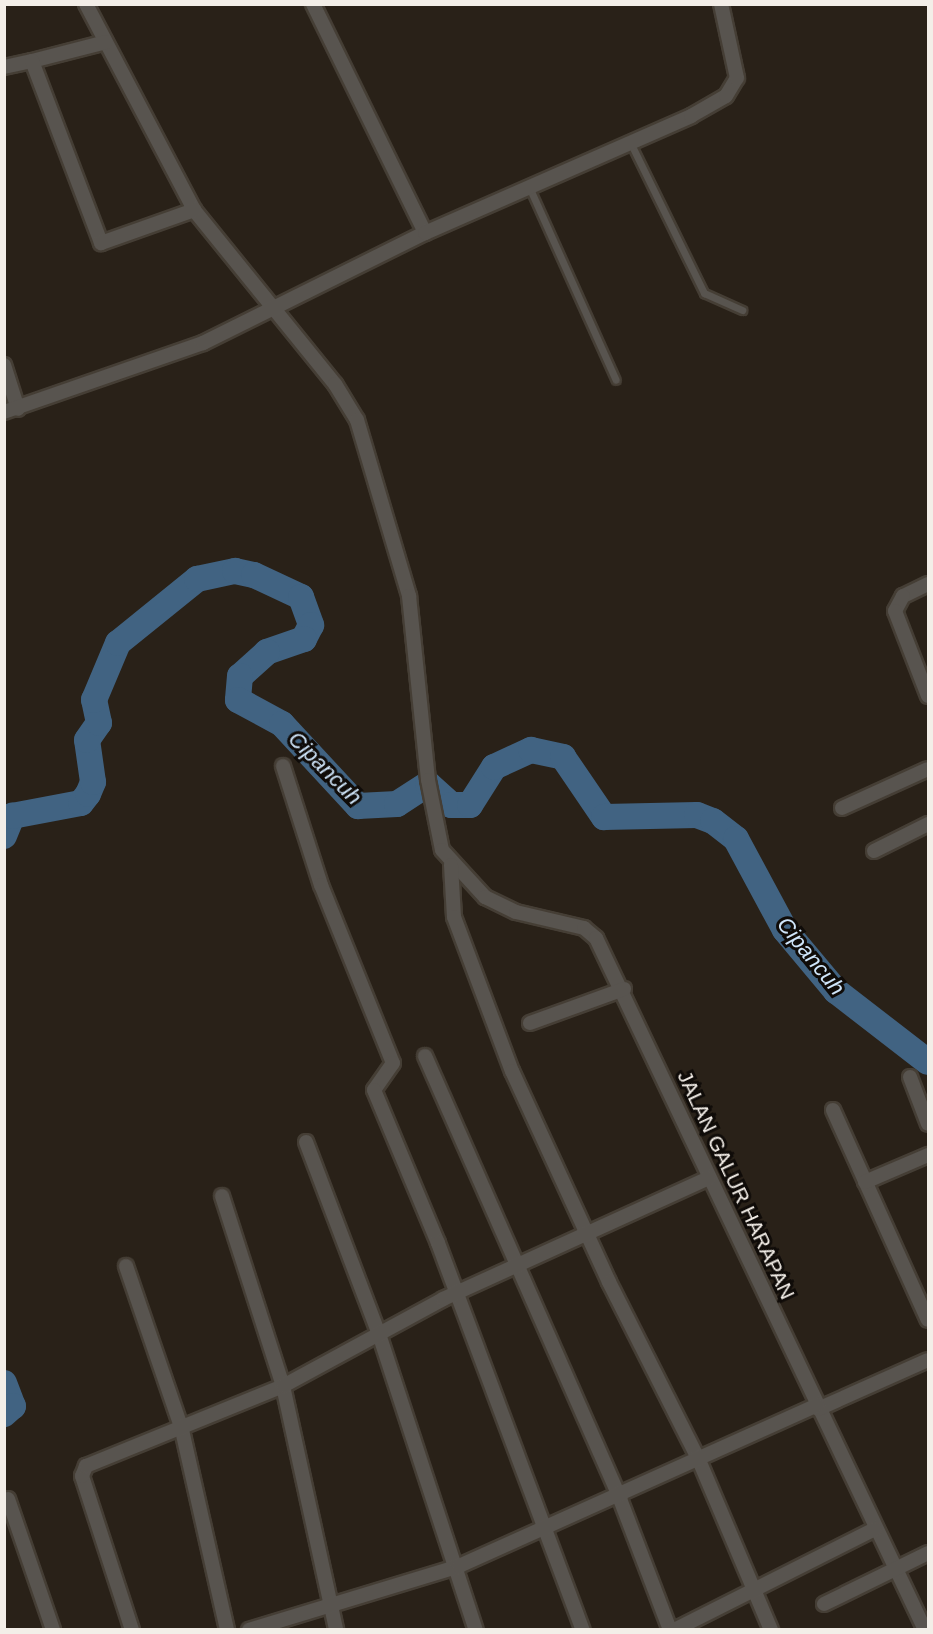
<!DOCTYPE html>
<style>
body{margin:0}
#map{position:relative;width:933px;height:1634px;overflow:hidden;background:#292118;font-family:Arial,sans-serif}
div>[style]{position:absolute}
.river>*{height:26px;margin:-13px;padding:0 13px;transform-origin:13px;border-radius:13px;background:#416382}
.roads{filter:drop-shadow(2px 0 #453e35) drop-shadow(-2px 0 #453e35) drop-shadow(0 2px #453e35) drop-shadow(0 -2px #453e35)}
.service>*{height:7px;margin:-3.5px;padding:0 3.5px;transform-origin:3.5px;border-radius:3.5px;background:#58544f}
.minor>*{height:14px;margin:-7px;padding:0 7px;transform-origin:7px;border-radius:7px;background:#58544f}
span{translate:-50% -50%;white-space:nowrap;text-align:center;line-height:1.15;-webkit-text-stroke:6px #0f0b08;paint-order:stroke}
.street-label{font-size:21px;color:#f3eee8}
.water-label{font-size:22px;color:#cfe5fa;font-style:italic}
.frame{position:absolute;inset:0;border:6px solid #f3eee8;pointer-events:none}
</style>
<div id="map">
<div class="river">
<i style="left:4px;top:836px;width:22px;rotate:-68deg"></i>
<i style="left:12px;top:816px;width:70px;rotate:-10.7deg"></i>
<i style="left:81px;top:803px;width:11px;rotate:-52deg"></i>
<i style="left:88px;top:794px;width:13px;rotate:-67deg"></i>
<i style="left:93px;top:782px;width:42px;rotate:-98.1deg"></i>
<i style="left:87px;top:740px;width:21px;rotate:-55deg"></i>
<i style="left:99px;top:723px;width:24px;rotate:-102deg"></i>
<i style="left:94px;top:700px;width:62px;rotate:-67.2deg"></i>
<i style="left:118px;top:643px;width:102px;rotate:-39deg"></i>
<i style="left:197px;top:579px;width:39px;rotate:-12deg"></i>
<i style="left:235px;top:571px;width:19px;rotate:12deg"></i>
<i style="left:254px;top:575px;width:52px;rotate:25.1deg"></i>
<i style="left:301px;top:597px;width:30px;rotate:70deg"></i>
<i style="left:311px;top:625px;width:16px;rotate:117deg"></i>
<i style="left:304px;top:639px;width:39px;rotate:161deg"></i>
<i style="left:267px;top:652px;width:36px;rotate:138deg"></i>
<i style="left:240px;top:676px;width:24px;rotate:95deg"></i>
<i style="left:238px;top:700px;width:50px;rotate:28.6deg"></i>
<i style="left:282px;top:724px;width:112px;rotate:47.2deg"></i>
<i style="left:358px;top:806px;width:39px;rotate:-3deg"></i>
<i style="left:397px;top:804px;width:37px;rotate:-33deg"></i>
<i style="left:428px;top:784px;width:31px;rotate:42deg"></i>
<i style="left:451px;top:805px;width:19px"></i>
<i style="left:470px;top:805px;width:45px;rotate:-57.7deg"></i>
<i style="left:494px;top:767px;width:41px;rotate:-24.7deg"></i>
<i style="left:531px;top:750px;width:33px;rotate:12deg"></i>
<i style="left:563px;top:757px;width:73px;rotate:55.7deg"></i>
<i style="left:604px;top:817px;width:93px;rotate:-1.2deg"></i>
<i style="left:697px;top:815px;width:17px;rotate:21deg"></i>
<i style="left:713px;top:821px;width:29px;rotate:38deg"></i>
<i style="left:736px;top:839px;width:103px;rotate:61.7deg"></i>
<i style="left:785px;top:930px;width:80px;rotate:50.1deg"></i>
<i style="left:836px;top:991px;width:116px;rotate:37.7deg"></i>
<i style="left:4px;top:1383px;width:25px;rotate:69deg"></i>
<i style="left:13px;top:1406px;width:12px;rotate:138deg"></i>
</div>
<div class="roads">
<div class="service">
<i style="left:632px;top:146px;width:164px;rotate:63.9deg"></i>
<i style="left:704px;top:293px;width:42px;rotate:24.1deg"></i>
<i style="left:530px;top:189px;width:209px;rotate:65.8deg"></i>
</div>
<div class="minor">
<i style="left:86px;top:4px;width:233px;rotate:62.3deg"></i>
<i style="left:194px;top:210px;width:224px;rotate:51deg"></i>
<i style="left:335px;top:384px;width:42px;rotate:58.6deg"></i>
<i style="left:357px;top:420px;width:184px;rotate:73.5deg"></i>
<i style="left:409px;top:596px;width:185px;rotate:84.1deg"></i>
<i style="left:428px;top:780px;width:71px;rotate:78.7deg"></i>
<i style="left:442px;top:850px;width:64px;rotate:47.5deg"></i>
<i style="left:485px;top:897px;width:34px;rotate:26deg"></i>
<i style="left:516px;top:912px;width:70px;rotate:13.2deg"></i>
<i style="left:584px;top:928px;width:16px;rotate:40deg"></i>
<i style="left:596px;top:938px;width:766px;rotate:64.57deg"></i>
<i style="left:313px;top:4px;width:255px;rotate:63.9deg"></i>
<i style="left:32px;top:61px;width:76px;rotate:-14.4deg"></i>
<i style="left:4px;top:67px;width:29px;rotate:-12deg"></i>
<i style="left:32px;top:61px;width:195px;rotate:69.2deg"></i>
<i style="left:101px;top:243px;width:99px;rotate:-19.5deg"></i>
<i style="left:4px;top:365px;width:46px;rotate:72.3deg"></i>
<i style="left:4px;top:412px;width:211px;rotate:-19.1deg"></i>
<i style="left:203px;top:343px;width:248px;rotate:-26.4deg"></i>
<i style="left:425px;top:233px;width:291px;rotate:-23.7deg"></i>
<i style="left:691px;top:116px;width:40px;rotate:-29.7deg"></i>
<i style="left:726px;top:96px;width:21px;rotate:-59deg"></i>
<i style="left:737px;top:78px;width:76px;rotate:-102.2deg"></i>
<i style="left:928px;top:584px;width:28px;rotate:154deg"></i>
<i style="left:903px;top:596px;width:17px;rotate:118deg"></i>
<i style="left:895px;top:611px;width:91px;rotate:68.8deg"></i>
<i style="left:283px;top:766px;width:125px;rotate:72.3deg"></i>
<i style="left:321px;top:885px;width:192px;rotate:68deg"></i>
<i style="left:393px;top:1063px;width:33px;rotate:125deg"></i>
<i style="left:374px;top:1090px;width:166px;rotate:67.3deg"></i>
<i style="left:438px;top:1243px;width:413px;rotate:69.5deg"></i>
<i style="left:842px;top:808px;width:94px;rotate:-24.4deg"></i>
<i style="left:874px;top:851px;width:60px;rotate:-26.6deg"></i>
<i style="left:451px;top:865px;width:52px;rotate:86.7deg"></i>
<i style="left:454px;top:917px;width:165px;rotate:69.4deg"></i>
<i style="left:512px;top:1071px;width:232px;rotate:65.3deg"></i>
<i style="left:609px;top:1282px;width:197px;rotate:63.2deg"></i>
<i style="left:698px;top:1458px;width:187px;rotate:67deg"></i>
<i style="left:530px;top:1023px;width:100px;rotate:-19.9deg"></i>
<i style="left:425px;top:1056px;width:484px;rotate:66.2deg"></i>
<i style="left:620px;top:1499px;width:140px;rotate:69.1deg"></i>
<i style="left:910px;top:1077px;width:50px;rotate:69deg"></i>
<i style="left:833px;top:1110px;width:230px;rotate:65.7deg"></i>
<i style="left:306px;top:1142px;width:205px;rotate:69.2deg"></i>
<i style="left:379px;top:1334px;width:311px;rotate:71.9deg"></i>
<i style="left:865px;top:1182px;width:69px;rotate:-23.2deg"></i>
<i style="left:222px;top:1196px;width:200px;rotate:72.2deg"></i>
<i style="left:283px;top:1386px;width:250px;rotate:77.7deg"></i>
<i style="left:126px;top:1266px;width:173px;rotate:71.1deg"></i>
<i style="left:182px;top:1430px;width:205px;rotate:77.3deg"></i>
<i style="left:818px;top:1409px;width:120px;rotate:-24deg"></i>
<i style="left:8px;top:1499px;width:139px;rotate:71deg"></i>
<i style="left:824px;top:1604px;width:116px;rotate:-26.1deg"></i>
<i style="left:132px;top:1630px;width:162px;rotate:-108deg"></i>
<i style="left:82px;top:1476px;width:11px;rotate:-68deg"></i>
<i style="left:86px;top:1466px;width:213px;rotate:-22.1deg"></i>
<i style="left:283px;top:1386px;width:182px;rotate:-28.5deg"></i>
<i style="left:443px;top:1299px;width:292px;rotate:-24.5deg"></i>
<i style="left:249px;top:1630px;width:220px;rotate:-16.9deg"></i>
<i style="left:459px;top:1566px;width:393px;rotate:-24.2deg"></i>
<i style="left:674px;top:1630px;width:225px;rotate:-26.7deg"></i>
</div>
</div>
<div class="street-label">
<span style="left:736px;top:1185px;rotate:65deg">JALAN GALUR HARAPAN</span>
</div>
<div class="water-label">
<span style="left:325px;top:768px;rotate:45deg">Cipancuh</span>
<span style="left:811px;top:956px;rotate:51deg">Cipancuh</span>
</div>
<div class="frame"></div>
</div>
